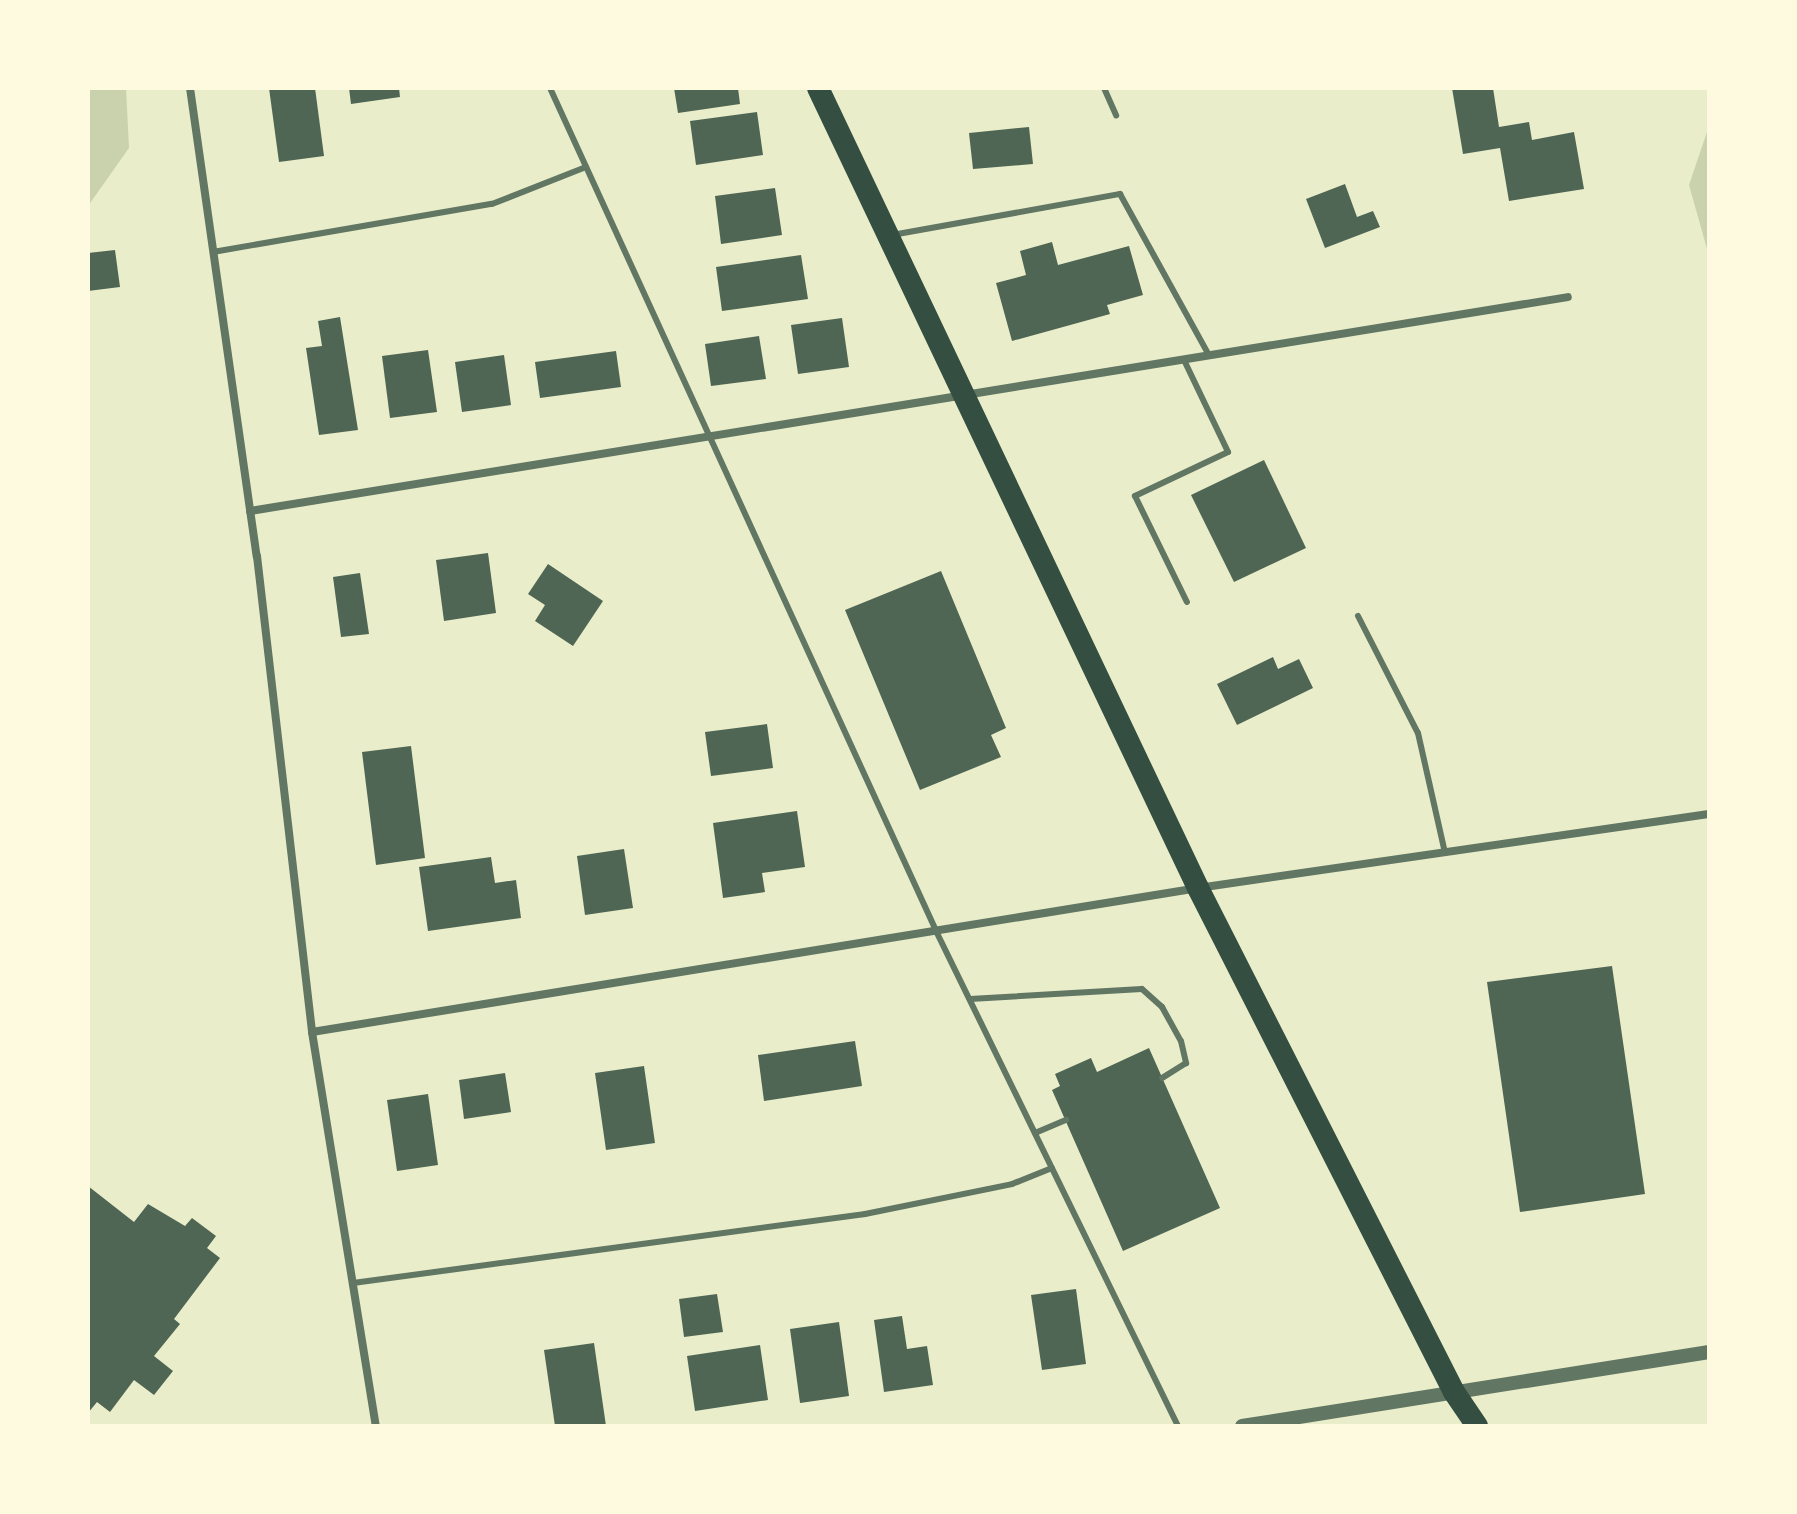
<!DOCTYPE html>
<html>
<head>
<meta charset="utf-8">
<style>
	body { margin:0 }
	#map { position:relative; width:1797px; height:1514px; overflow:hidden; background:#e9edc9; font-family:"IBM Plex Sans",sans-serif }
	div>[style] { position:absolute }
	.green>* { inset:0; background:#cad2ad }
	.building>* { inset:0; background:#4f6655 }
	.service>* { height:6px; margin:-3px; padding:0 3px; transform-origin:3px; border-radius:3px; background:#617663 }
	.minor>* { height:8px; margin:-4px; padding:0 4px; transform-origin:4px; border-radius:4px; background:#617663 }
	.tertiary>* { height:14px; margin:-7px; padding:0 7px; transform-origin:7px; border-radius:7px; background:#617663 }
	.trunk>* { height:22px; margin:-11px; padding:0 11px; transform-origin:11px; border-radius:11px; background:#344e41 }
	span { translate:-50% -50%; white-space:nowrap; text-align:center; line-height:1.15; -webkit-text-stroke:8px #fefae0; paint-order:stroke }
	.frame { position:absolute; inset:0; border:90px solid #fefae0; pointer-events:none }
</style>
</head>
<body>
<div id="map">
	<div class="green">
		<div style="clip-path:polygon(88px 88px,126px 88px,129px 148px,88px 206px)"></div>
		<div style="clip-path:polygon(1709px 126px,1709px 256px,1689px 185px)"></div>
	</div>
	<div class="building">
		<div style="clip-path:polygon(269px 88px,315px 88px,324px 156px,279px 162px)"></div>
		<div style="clip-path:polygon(349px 88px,399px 88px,400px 97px,351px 104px)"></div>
		<div style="clip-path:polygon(674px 88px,738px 88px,740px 104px,678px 113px)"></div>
		<div style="clip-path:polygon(1452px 88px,1493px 88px,1499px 127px,1529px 122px,1532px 140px,1574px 132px,1584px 189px,1509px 201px,1500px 148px,1463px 154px)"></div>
		<div style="clip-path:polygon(757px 112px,763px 155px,696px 165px,690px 121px)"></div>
		<div style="clip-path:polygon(1029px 127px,1033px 164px,973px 169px,969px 133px)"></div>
		<div style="clip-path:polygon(1345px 184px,1357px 217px,1373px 211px,1380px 227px,1325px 248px,1306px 199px)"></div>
		<div style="clip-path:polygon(775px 188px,782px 235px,721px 244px,715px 196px)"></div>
		<div style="clip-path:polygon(1052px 242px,1058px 265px,1129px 246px,1143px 295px,1107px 305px,1110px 314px,1012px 341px,996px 283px,1026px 275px,1020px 251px)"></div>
		<div style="clip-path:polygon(115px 250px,120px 287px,88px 291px,88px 253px)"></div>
		<div style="clip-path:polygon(801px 255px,808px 299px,722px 311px,716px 267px)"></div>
		<div style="clip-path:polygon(340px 317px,358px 430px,319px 435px,306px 348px,322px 346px,318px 321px)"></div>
		<div style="clip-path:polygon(842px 318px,849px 367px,798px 374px,791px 325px)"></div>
		<div style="clip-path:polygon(759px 336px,766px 379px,711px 386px,705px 344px)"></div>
		<div style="clip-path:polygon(428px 350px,437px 412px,390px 418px,382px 356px)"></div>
		<div style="clip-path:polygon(616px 351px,621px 387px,540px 398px,535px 362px)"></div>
		<div style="clip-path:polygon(504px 355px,511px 405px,462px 412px,455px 362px)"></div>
		<div style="clip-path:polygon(1264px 460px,1306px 548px,1234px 582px,1191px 495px)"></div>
		<div style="clip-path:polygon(488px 553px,496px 613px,444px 621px,436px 560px)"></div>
		<div style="clip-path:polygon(548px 564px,603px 601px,573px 646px,535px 621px,545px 605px,528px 594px)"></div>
		<div style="clip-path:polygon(941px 571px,1006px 728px,991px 735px,1001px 757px,920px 790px,845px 610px)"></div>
		<div style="clip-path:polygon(360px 573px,369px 634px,341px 637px,333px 577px)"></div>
		<div style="clip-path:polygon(1273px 657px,1278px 669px,1299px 659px,1313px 688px,1237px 725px,1217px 684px)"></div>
		<div style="clip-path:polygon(767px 724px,773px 768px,711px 776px,705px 732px)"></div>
		<div style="clip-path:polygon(411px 746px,425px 858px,376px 865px,362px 752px)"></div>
		<div style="clip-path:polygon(797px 811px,805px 867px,762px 873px,765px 892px,723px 898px,713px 823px)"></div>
		<div style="clip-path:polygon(624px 849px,633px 908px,585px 915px,577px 856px)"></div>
		<div style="clip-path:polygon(491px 857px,495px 883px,516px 880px,521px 918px,428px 931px,419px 867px)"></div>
		<div style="clip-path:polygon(1612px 966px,1645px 1194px,1520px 1212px,1487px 982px)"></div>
		<div style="clip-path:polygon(855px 1041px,862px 1086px,764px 1101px,758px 1055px)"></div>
		<div style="clip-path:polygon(1149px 1048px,1220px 1208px,1123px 1251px,1052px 1090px,1060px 1086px,1055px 1074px,1091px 1058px,1097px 1072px)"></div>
		<div style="clip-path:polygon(644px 1066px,655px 1143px,606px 1150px,595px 1073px)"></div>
		<div style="clip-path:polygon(505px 1073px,511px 1112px,464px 1119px,459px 1080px)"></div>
		<div style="clip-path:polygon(428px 1094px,438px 1165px,397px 1171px,387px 1100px)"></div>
		<div style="clip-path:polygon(88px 1186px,134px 1222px,148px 1204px,185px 1226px,192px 1218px,216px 1236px,207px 1248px,220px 1258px,174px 1319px,180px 1324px,154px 1356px,173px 1371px,154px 1395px,134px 1380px,110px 1412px,97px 1402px,88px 1413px)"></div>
		<div style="clip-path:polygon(1076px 1289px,1086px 1364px,1042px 1370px,1031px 1295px)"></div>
		<div style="clip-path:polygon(717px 1294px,723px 1332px,684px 1337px,679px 1299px)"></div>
		<div style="clip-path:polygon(902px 1316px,907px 1349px,927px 1346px,933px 1385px,884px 1392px,874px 1320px)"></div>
		<div style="clip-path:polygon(839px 1322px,849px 1396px,800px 1403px,790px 1329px)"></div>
		<div style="clip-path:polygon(594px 1343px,606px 1426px,555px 1426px,544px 1350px)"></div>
		<div style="clip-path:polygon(760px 1345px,768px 1400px,695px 1411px,687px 1356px)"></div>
	</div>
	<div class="service">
		<div style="left:550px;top:88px;width:929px;rotate:65.39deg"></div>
		<div style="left:937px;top:933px;width:549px;rotate:63.95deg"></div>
		<div style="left:1104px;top:88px;width:30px;rotate:66deg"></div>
		<div style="left:892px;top:235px;width:232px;rotate:-10.2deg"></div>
		<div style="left:1120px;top:194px;width:184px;rotate:61.1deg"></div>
		<div style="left:213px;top:252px;width:283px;rotate:-9.8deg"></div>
		<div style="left:492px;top:204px;width:101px;rotate:-21.5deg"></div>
		<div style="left:1184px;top:360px;width:102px;rotate:64.4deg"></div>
		<div style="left:1228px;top:452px;width:103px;rotate:154.7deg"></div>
		<div style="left:1135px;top:496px;width:118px;rotate:63.9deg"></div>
		<div style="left:1358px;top:616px;width:131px;rotate:62.9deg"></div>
		<div style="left:1418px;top:733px;width:123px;rotate:77.3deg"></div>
		<div style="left:970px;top:999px;width:172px;rotate:-3.3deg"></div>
		<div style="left:1142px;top:989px;width:27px;rotate:42deg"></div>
		<div style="left:1162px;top:1007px;width:39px;rotate:61deg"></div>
		<div style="left:1181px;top:1041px;width:23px;rotate:77deg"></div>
		<div style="left:1186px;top:1063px;width:28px;rotate:148deg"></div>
		<div style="left:1035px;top:1133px;width:34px;rotate:-23deg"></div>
		<div style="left:353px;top:1283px;width:517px;rotate:-7.68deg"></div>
		<div style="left:865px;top:1214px;width:150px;rotate:-11.5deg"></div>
		<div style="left:1012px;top:1184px;width:43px;rotate:-21.8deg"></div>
	</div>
	<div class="minor">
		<div style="left:190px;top:88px;width:473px;rotate:81.9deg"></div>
		<div style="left:257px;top:556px;width:479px;rotate:83.4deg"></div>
		<div style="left:312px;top:1032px;width:399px;rotate:80.8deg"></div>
		<div style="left:250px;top:511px;width:1335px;rotate:-9.22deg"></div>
		<div style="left:312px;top:1032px;width:898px;rotate:-9.23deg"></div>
		<div style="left:1198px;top:888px;width:516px;rotate:-8.24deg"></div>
	</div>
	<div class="tertiary">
		<div style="left:1242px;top:1426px;width:473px;rotate:-9deg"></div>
	</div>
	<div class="trunk">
		<div style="left:818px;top:88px;width:886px;rotate:64.59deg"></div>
		<div style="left:1198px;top:888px;width:565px;rotate:63.07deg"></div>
		<div style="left:1454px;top:1392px;width:41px;rotate:55.9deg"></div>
	</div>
	<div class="frame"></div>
</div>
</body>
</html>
